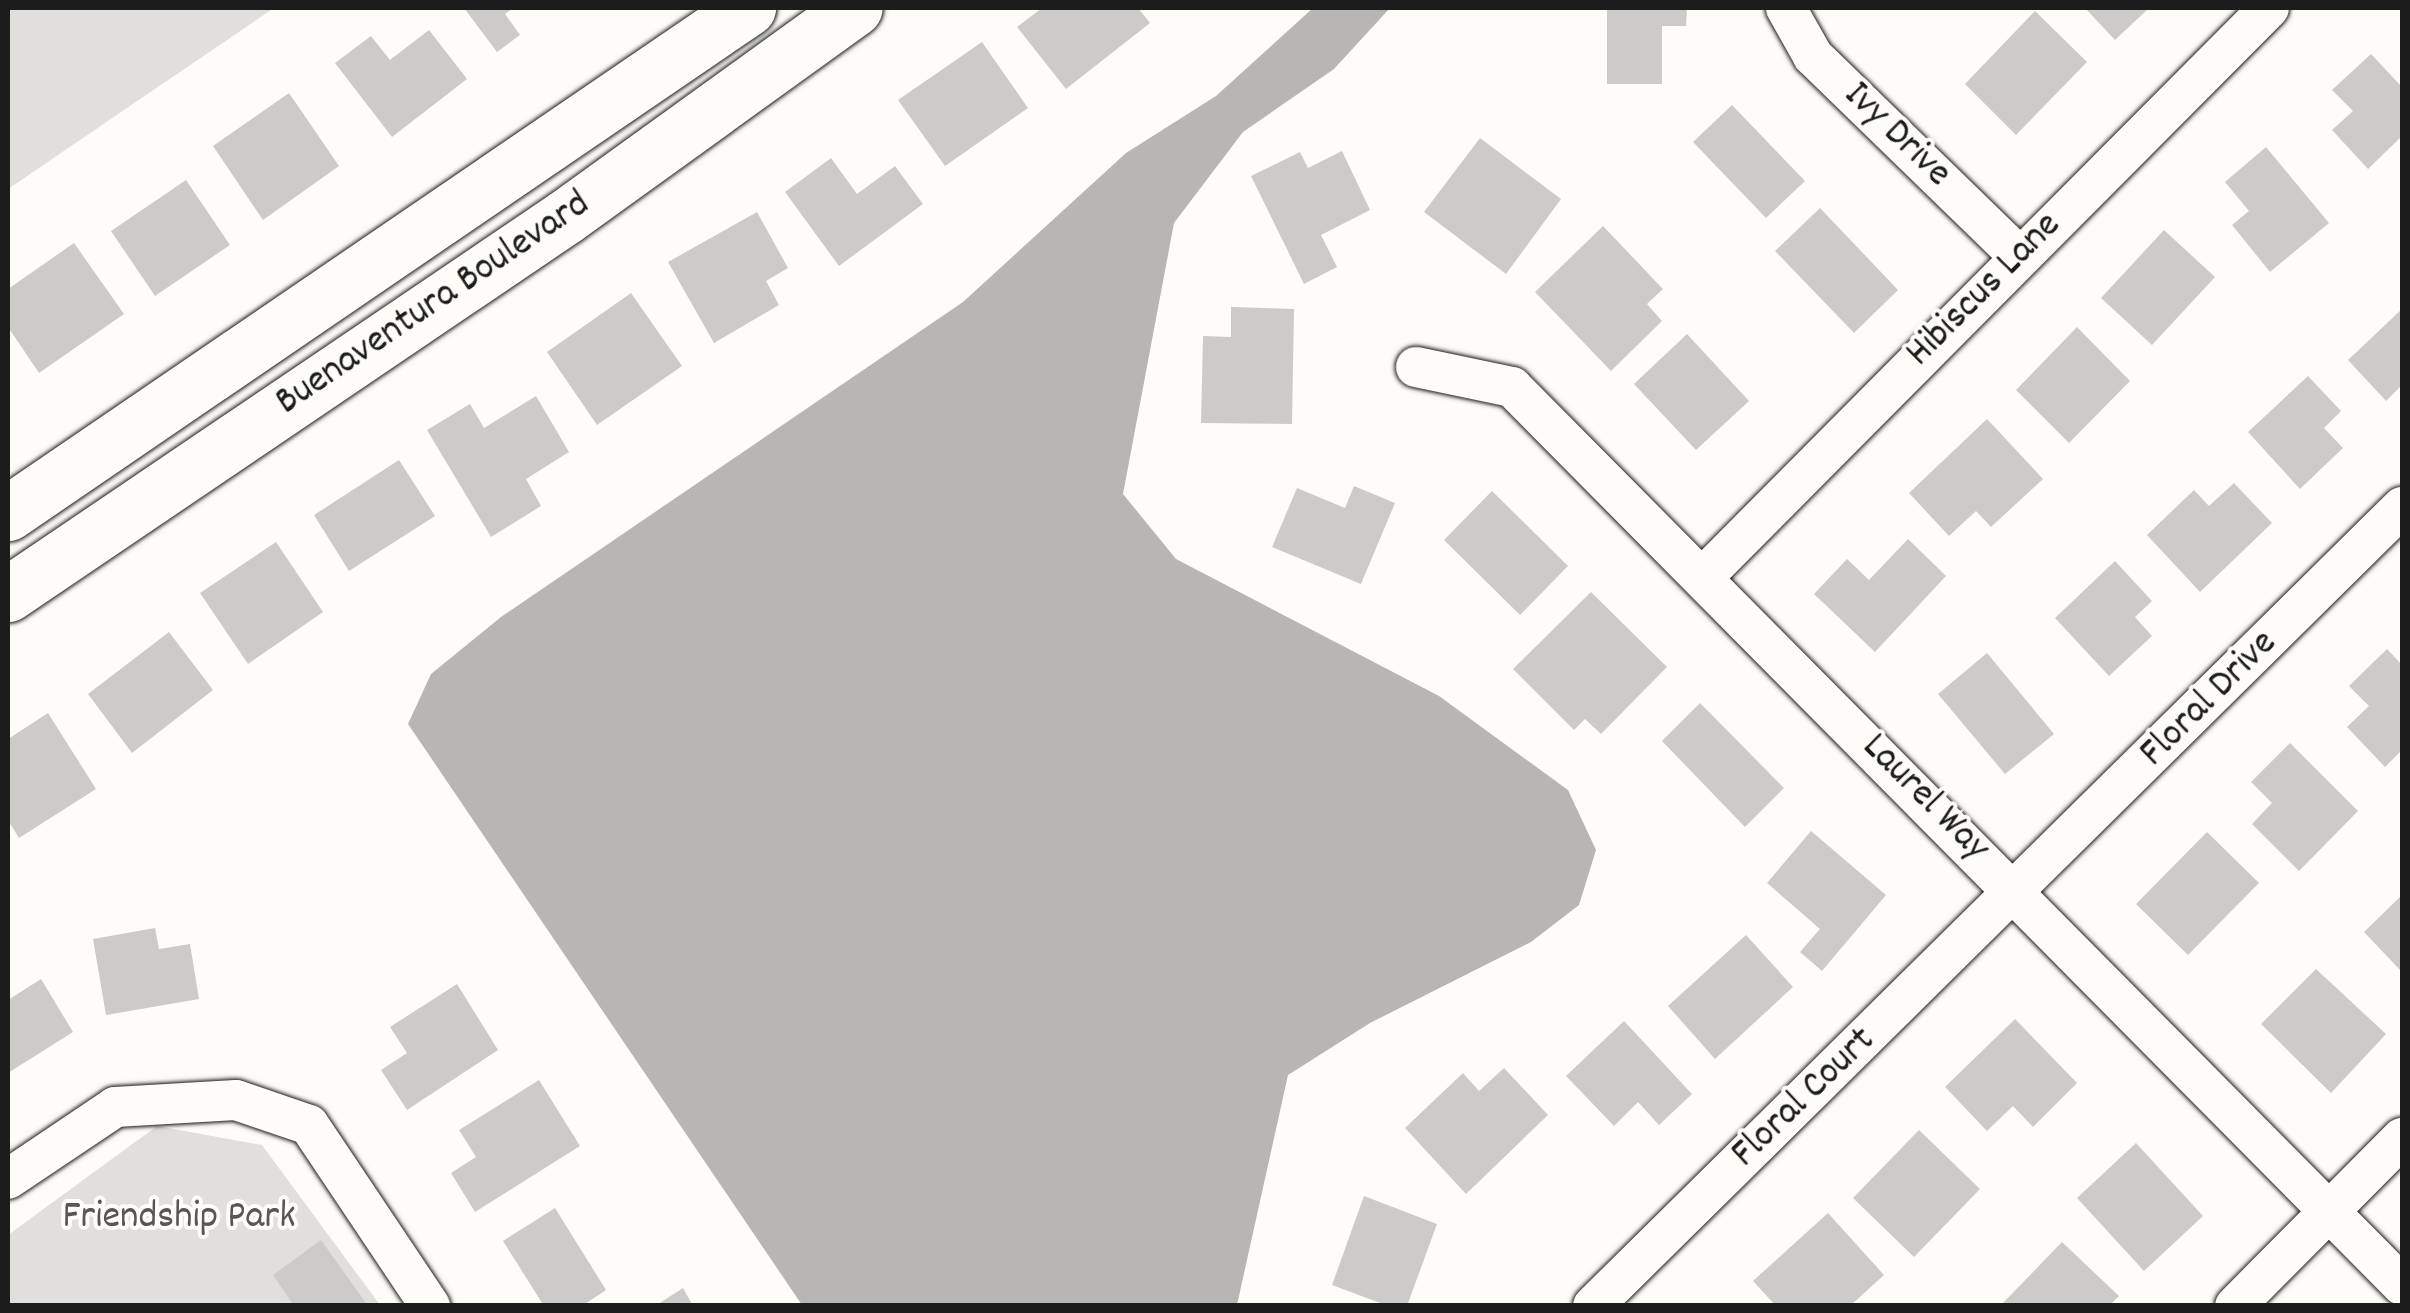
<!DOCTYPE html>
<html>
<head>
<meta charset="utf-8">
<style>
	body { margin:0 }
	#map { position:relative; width:2410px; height:1313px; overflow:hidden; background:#fdfcf7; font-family:Dekko,sans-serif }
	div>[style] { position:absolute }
	.green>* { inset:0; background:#e0dfdb }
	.water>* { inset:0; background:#b7b6b2 }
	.building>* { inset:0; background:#cccbc8 }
	.roads { filter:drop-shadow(0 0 2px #1c1c1c) drop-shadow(0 0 2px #1c1c1c) }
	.minor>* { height:40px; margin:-20px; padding:0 20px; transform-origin:20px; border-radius:20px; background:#fdfcf7 }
	.secondary>* { height:55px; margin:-27.5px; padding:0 27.5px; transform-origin:27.5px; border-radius:27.5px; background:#fdfcf7 }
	span { translate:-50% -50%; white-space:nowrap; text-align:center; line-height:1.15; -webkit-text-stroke:8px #fdfcf7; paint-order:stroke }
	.street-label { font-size:40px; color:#1c1c1c }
	.park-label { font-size:40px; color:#575655 }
	.frame { position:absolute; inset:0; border:10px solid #1c1c1c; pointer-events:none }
</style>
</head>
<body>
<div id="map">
	<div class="green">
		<div style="clip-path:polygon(8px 8px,274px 8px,8px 189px)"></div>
		<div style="clip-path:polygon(157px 1126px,262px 1145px,380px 1305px,8px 1305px,8px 1235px)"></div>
	</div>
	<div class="water">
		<div style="clip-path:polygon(1313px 8px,1390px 8px,1334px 69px,1243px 132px,1174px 223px,1123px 494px,1176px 559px,1439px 696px,1568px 790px,1596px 850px,1579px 905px,1531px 942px,1370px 1023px,1288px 1075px,1237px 1305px,802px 1305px,408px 724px,431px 674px,501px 617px,963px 302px,1126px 153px,1216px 96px)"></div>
	</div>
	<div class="building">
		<div style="clip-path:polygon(464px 8px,513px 8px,505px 14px,520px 35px,497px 52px)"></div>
		<div style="clip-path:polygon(1042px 8px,1138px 8px,1150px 23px,1066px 89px,1017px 27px)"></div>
		<div style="clip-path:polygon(1607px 8px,1687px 8px,1686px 26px,1662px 26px,1662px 84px,1607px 84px)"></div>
		<div style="clip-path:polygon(2085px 8px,2149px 8px,2115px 40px)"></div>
		<div style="clip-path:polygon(2035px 11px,2087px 62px,2016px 135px,1965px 84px)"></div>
		<div style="clip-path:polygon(429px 30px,467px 79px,392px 137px,335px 63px,371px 36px,390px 60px)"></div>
		<div style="clip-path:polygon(982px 42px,1028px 108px,945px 166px,898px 100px)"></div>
		<div style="clip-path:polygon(2371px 54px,2402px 87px,2402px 136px,2368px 169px,2332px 130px,2353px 111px,2332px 90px)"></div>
		<div style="clip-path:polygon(289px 93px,339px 166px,263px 220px,213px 146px)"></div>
		<div style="clip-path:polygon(1732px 105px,1805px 181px,1766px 218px,1693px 142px)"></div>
		<div style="clip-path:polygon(1480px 138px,1561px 199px,1506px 274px,1424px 212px)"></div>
		<div style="clip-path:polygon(2266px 147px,2329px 223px,2270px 272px,2232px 225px,2249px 211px,2225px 182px)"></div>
		<div style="clip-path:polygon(1342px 151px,1370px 210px,1321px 235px,1337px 267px,1304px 284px,1251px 176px,1300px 152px,1308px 168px)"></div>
		<div style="clip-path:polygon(831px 158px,857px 194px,895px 166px,923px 204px,839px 266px,785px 192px)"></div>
		<div style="clip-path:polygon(186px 180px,230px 245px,155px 296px,111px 231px)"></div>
		<div style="clip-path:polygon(1820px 208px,1898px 290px,1854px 333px,1775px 251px)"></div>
		<div style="clip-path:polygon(757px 212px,788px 268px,766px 281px,779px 305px,714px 343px,668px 262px)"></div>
		<div style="clip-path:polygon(1603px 226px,1663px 289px,1647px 304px,1662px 321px,1611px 371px,1535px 292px)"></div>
		<div style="clip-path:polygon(2164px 230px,2215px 277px,2152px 345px,2101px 298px)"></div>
		<div style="clip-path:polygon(74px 243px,124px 314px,39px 373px,8px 327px,8px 289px)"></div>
		<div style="clip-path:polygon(631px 293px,682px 366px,597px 425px,547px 352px)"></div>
		<div style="clip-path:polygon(1231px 307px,1294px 309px,1292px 424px,1201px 423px,1203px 336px,1231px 337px)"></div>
		<div style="clip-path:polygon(2402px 309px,2402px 385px,2386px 401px,2348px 360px)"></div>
		<div style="clip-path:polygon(2077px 327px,2130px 381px,2069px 443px,2016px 390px)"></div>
		<div style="clip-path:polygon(1687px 334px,1749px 401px,1696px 450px,1634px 384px)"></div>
		<div style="clip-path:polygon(2308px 376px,2341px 411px,2324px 428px,2343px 448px,2300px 489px,2248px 432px)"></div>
		<div style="clip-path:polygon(536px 396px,569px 452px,526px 479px,541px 506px,491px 537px,427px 430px,470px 404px,484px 428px)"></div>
		<div style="clip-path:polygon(1987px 419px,2043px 479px,1991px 527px,1976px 511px,1949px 536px,1909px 493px)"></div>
		<div style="clip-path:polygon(399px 460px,435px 516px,349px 571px,314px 515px)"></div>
		<div style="clip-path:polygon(2234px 483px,2272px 523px,2200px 592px,2147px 535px,2194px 490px,2209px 506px)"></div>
		<div style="clip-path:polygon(1354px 486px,1395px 503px,1361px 584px,1272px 547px,1297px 488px,1345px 508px)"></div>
		<div style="clip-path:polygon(1492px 491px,1568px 566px,1520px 615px,1444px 540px)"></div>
		<div style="clip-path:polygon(1908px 539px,1946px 576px,1875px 652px,1814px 594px,1847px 559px,1869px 580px)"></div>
		<div style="clip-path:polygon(276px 542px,323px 612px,248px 664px,200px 593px)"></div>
		<div style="clip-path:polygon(2115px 561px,2152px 601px,2135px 617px,2152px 636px,2109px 676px,2055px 618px)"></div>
		<div style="clip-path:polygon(1591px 592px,1667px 667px,1601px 734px,1585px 719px,1574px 730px,1513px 669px)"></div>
		<div style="clip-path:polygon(169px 632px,213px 690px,132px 753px,88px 694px)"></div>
		<div style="clip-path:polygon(2387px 649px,2402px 665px,2402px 750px,2385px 767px,2347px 727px,2369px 706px,2349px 686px)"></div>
		<div style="clip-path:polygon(1987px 653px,2054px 734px,2005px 774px,1938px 694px)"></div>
		<div style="clip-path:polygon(1700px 703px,1784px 788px,1745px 827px,1662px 741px)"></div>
		<div style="clip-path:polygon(48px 713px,96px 789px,19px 838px,8px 820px,8px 739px)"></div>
		<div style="clip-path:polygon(2290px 743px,2358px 811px,2299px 871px,2252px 824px,2272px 803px,2251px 782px)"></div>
		<div style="clip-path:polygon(1811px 831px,1886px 895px,1822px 971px,1800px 952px,1820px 929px,1767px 883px)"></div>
		<div style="clip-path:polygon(2207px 832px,2259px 883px,2188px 955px,2136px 904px)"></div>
		<div style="clip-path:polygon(2402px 895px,2402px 972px,2364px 932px)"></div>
		<div style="clip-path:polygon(155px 928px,159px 949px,190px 944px,199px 999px,106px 1015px,93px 939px)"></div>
		<div style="clip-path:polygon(1746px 935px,1793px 987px,1715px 1059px,1668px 1006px)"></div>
		<div style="clip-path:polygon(2316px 969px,2386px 1034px,2331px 1093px,2261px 1024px)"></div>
		<div style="clip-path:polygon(41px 979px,73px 1032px,8px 1073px,8px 1000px)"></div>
		<div style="clip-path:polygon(457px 984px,498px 1050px,407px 1110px,381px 1070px,407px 1053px,390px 1027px)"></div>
		<div style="clip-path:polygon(2015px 1019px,2077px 1083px,2033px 1127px,2013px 1106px,1987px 1131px,1945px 1087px)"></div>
		<div style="clip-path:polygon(1624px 1021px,1692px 1094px,1659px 1125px,1638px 1102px,1614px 1126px,1566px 1076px)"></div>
		<div style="clip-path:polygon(1504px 1068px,1548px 1115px,1466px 1194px,1405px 1128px,1463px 1073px,1479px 1091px)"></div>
		<div style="clip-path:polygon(539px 1080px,580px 1146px,475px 1212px,451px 1173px,476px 1157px,459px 1130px)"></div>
		<div style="clip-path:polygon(1919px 1130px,1980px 1189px,1914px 1257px,1853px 1198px)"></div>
		<div style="clip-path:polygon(2136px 1143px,2203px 1216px,2144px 1271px,2077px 1198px)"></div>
		<div style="clip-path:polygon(1364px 1196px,1437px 1224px,1407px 1306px,1388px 1306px,1332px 1285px)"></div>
		<div style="clip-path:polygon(555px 1208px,606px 1290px,582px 1306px,544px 1306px,503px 1241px)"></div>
		<div style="clip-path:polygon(1828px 1213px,1884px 1275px,1850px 1306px,1776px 1306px,1753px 1281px)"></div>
		<div style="clip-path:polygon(321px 1240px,368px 1306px,294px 1306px,273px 1275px)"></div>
		<div style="clip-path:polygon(2062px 1242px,2119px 1296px,2109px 1306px,2000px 1306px)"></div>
		<div style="clip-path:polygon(683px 1288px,693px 1306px,655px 1306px)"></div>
	</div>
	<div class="roads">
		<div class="minor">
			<div style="left:1786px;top:8px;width:55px;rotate:60.6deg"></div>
			<div style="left:1813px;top:56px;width:287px;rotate:44.2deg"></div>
			<div style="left:1416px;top:367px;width:98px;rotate:11.8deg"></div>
			<div style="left:1512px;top:387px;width:1264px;rotate:45.26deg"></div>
			<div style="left:1704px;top:576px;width:801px;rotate:-45.15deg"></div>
			<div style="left:8px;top:1179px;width:129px;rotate:-33.9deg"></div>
			<div style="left:115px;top:1107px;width:121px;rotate:-3.3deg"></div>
			<div style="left:236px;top:1100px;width:77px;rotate:18.9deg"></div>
			<div style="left:309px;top:1125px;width:218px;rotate:56.2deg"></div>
			<div style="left:1593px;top:1306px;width:1137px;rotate:-44.64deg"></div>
			<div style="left:2235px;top:1306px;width:237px;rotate:-45.2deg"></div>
		</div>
		<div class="secondary">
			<div style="left:8px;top:513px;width:896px;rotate:-34.31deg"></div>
			<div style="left:8px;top:594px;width:673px;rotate:-34.09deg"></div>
			<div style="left:565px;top:217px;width:357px;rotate:-35.8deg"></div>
		</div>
	</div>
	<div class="street-label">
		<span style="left:1896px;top:136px;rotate:44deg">Ivy Drive</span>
		<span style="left:1985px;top:291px;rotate:-45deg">Hibiscus Lane</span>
		<span style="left:434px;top:305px;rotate:-34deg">Buenaventura Boulevard</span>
		<span style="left:2210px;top:700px;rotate:-45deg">Floral Drive</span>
		<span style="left:1924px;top:799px;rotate:45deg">Laurel Way</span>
		<span style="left:1805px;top:1099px;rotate:-44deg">Floral Court</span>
	</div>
	<div class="park-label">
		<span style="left:179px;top:1219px">Friendship Park</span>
	</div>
	<div class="frame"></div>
</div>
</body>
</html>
